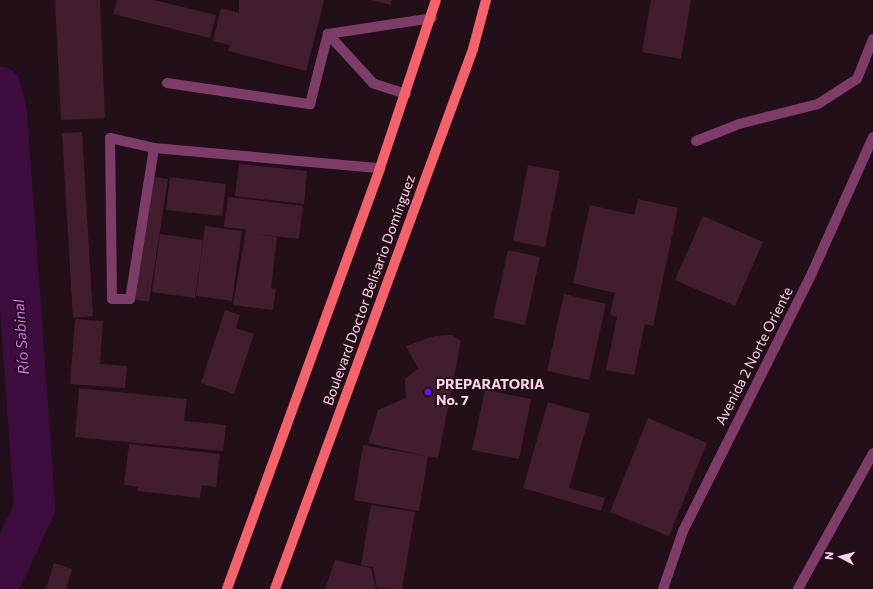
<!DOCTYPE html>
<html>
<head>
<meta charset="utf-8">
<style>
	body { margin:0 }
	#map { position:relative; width:873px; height:589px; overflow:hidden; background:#230f19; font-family:Commissioner,sans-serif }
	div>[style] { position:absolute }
	.stream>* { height:7px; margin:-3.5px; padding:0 3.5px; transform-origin:3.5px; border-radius:3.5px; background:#3c0d3e }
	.river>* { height:41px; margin:-20.5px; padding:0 20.5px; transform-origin:20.5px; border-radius:20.5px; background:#3c0d3e }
	.building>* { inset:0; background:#421d2f }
	.minor>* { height:10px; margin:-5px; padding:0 5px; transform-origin:5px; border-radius:5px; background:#7e3d68 }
	.major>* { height:10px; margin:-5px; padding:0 5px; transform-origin:5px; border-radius:5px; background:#f5626b }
	.dots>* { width:11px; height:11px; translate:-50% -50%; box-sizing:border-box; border:2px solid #230f19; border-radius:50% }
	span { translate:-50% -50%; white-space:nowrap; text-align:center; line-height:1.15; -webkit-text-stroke:3px #230f19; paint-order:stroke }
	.street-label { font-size:14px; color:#fcd4eb }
	.poi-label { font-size:14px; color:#fcd4eb; font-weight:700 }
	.left { translate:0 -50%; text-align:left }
	.water-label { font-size:15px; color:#d669f5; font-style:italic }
	.north { position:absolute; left:821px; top:537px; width:40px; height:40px; -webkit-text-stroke:3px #230f19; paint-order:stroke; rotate:276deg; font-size:11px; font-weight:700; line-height:16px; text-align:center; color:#fcd4eb }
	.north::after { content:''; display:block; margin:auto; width:14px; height:18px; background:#fcd4eb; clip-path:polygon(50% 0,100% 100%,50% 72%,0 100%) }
</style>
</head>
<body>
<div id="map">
	<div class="stream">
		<div style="left:0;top:580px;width:4px;rotate:-63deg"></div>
	</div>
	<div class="river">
		<div style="left:0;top:87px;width:27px;rotate:77deg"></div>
		<div style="left:6px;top:113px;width:396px;rotate:85.9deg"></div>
		<div style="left:34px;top:508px;width:75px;rotate:115.2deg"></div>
	</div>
	<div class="building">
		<div style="clip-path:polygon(55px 0,100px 0,105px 118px,61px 120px)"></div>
		<div style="clip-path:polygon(117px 0,154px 0,216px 15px,210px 38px,113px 14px)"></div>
		<div style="clip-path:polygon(324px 0,319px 21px,292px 14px,319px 21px,306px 71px,228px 51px,230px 45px,213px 41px,221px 8px,239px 13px,239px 0)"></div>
		<div style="clip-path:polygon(371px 0,392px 0,391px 5px)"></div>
		<div style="clip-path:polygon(651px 0,691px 0,681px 59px,642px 52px)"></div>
		<div style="clip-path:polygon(82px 132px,93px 316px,73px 318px,62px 133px)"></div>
		<div style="clip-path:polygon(239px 164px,307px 171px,304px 204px,235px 196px)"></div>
		<div style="clip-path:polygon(528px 165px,560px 171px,545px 247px,513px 241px)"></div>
		<div style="clip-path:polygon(151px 176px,168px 179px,149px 302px,132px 299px)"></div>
		<div style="clip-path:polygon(170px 177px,226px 184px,222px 216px,166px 210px)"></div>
		<div style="clip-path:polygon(228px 197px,303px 206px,299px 239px,256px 234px,277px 237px,271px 288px,276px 289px,273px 310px,233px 305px,246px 229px,224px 227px)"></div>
		<div style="clip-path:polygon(638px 199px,678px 208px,653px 326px,645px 324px,634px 375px,606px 370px,617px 317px,610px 315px,615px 293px,573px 283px,590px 205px,634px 215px)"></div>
		<div style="clip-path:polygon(703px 216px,763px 242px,735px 306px,675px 280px)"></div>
		<div style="clip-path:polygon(205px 226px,242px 231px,232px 301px,196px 296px)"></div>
		<div style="clip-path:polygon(160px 234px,203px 240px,195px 298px,152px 292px)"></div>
		<div style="clip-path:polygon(508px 250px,540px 257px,525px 325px,493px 318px)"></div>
		<div style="clip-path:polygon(564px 294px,606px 304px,589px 380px,547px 371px)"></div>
		<div style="clip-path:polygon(225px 310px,240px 315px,236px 328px,254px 334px,234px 394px,201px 383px)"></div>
		<div style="clip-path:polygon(75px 319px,103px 321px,100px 364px,127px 366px,125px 388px,70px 384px)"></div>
		<div style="clip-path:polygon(452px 335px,461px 341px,438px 458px,428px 456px,419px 511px,354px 500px,363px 445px,426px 456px,368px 443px,378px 410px,406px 398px,405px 379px,418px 368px,406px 346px,435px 336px)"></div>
		<div style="clip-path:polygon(79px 388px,187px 399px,184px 421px,226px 425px,223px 451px,75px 437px)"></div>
		<div style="clip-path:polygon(485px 390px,531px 399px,519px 459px,472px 450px)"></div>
		<div style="clip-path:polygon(548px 402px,590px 414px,569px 488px,605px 498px,601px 511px,523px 488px)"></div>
		<div style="clip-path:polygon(648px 418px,707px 443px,669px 536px,610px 512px)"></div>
		<div style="clip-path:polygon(129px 444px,220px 454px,216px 487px,202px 485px,200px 498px,137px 491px,138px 487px,124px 485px)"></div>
		<div style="clip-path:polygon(371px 505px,415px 512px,402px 589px,377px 588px,373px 567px,361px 565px)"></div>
		<div style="clip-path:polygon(335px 560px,371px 568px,376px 589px,325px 589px)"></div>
		<div style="clip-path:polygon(54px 563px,72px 569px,66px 589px,46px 589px)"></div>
	</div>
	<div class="minor">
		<div style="left:167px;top:83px;width:145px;rotate:8.4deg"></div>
		<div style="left:310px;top:104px;width:72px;rotate:-75.6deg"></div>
		<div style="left:406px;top:94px;width:35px;rotate:-162deg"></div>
		<div style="left:373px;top:83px;width:67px;rotate:-132.6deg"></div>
		<div style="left:328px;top:34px;width:105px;rotate:-8.7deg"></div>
		<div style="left:696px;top:141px;width:46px;rotate:-21.6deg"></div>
		<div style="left:739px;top:124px;width:81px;rotate:-14.2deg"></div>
		<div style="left:818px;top:104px;width:46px;rotate:-32.7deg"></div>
		<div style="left:857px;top:79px;width:43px;rotate:-68.2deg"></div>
		<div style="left:154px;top:148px;width:153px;rotate:99deg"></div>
		<div style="left:130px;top:299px;width:18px;rotate:180deg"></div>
		<div style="left:112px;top:299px;width:161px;rotate:-90.7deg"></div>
		<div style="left:110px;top:138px;width:45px;rotate:12.8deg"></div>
		<div style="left:154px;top:148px;width:227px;rotate:5.1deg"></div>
		<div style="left:663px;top:589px;width:61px;rotate:-71deg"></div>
		<div style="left:683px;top:531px;width:288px;rotate:-63.4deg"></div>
		<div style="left:812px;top:273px;width:149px;rotate:-65.8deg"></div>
		<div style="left:798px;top:589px;width:155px;rotate:-61.1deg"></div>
	</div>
	<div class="major">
		<div style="left:227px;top:589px;width:448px;rotate:-70deg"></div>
		<div style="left:380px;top:168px;width:177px;rotate:-71.6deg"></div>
		<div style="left:275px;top:589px;width:575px;rotate:-69.86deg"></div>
		<div style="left:473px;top:49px;width:51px;rotate:-75.1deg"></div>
	</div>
	<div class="dots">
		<div style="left:428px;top:392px;background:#6b0fed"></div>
	</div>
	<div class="street-label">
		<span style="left:369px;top:290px;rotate:-70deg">Boulevard Doctor Belisario Domínguez</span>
		<span style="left:754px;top:356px;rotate:-63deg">Avenida 2 Norte Oriente</span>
	</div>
	<div class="poi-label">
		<span class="left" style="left:436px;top:392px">PREPARATORIA<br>No. 7</span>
	</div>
	<div class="water-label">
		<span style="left:21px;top:337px;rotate:-94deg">Río Sabinal</span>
	</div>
	<div class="north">N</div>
</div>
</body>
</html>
